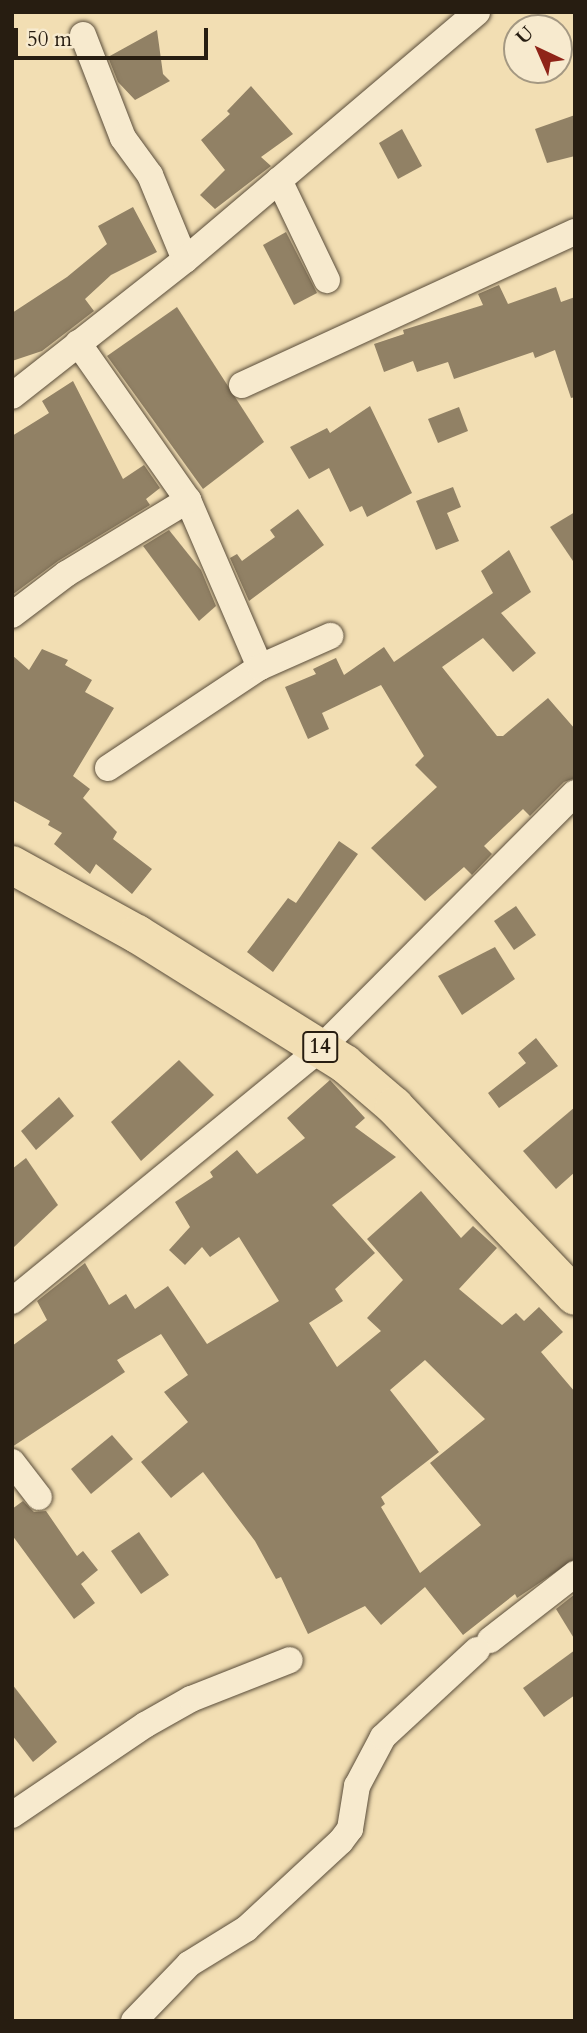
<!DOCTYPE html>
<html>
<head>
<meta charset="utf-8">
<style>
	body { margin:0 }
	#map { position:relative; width:587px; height:2033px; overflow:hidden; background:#f2deb3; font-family:Cardo,serif }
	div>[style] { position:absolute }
	.building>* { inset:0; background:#918165 }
	.roads { filter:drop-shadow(0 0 2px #5a4d3a) drop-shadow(0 0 2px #5a4d3a) }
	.minor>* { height:26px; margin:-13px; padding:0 13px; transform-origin:13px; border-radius:13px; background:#f7eace }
	.highway>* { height:38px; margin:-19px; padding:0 19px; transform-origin:19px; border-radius:19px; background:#f2deb3 }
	span { translate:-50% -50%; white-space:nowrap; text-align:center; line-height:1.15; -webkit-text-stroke:5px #f7eace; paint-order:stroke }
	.shield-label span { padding:2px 5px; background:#f7eace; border:2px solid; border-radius:5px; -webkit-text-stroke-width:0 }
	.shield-label { font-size:21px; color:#271d11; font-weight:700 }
	.frame { position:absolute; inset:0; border:14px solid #271d11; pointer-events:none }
	.north { position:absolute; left:503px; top:14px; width:70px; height:70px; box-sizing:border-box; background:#f7eace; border:2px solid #a49882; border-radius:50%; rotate:316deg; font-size:19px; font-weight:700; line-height:28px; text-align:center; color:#271d11 }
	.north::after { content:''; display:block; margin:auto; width:24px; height:32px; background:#8f2418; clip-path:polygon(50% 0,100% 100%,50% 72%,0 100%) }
	.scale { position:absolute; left:14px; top:28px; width:194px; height:32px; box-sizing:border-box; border:4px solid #271d11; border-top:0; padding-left:9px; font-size:21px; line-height:24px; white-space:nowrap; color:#271d11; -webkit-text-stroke:5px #f7eace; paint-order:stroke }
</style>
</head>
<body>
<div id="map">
	<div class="building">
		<div style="clip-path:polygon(157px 30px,163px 74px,170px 81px,135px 100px,118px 82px,108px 57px)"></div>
		<div style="clip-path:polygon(251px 86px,293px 134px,261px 157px,271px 166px,215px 209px,200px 195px,225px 170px,201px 140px,230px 114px,227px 111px)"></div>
		<div style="clip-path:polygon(575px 115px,575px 156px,547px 163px,535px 129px)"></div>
		<div style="clip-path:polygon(402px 129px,422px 166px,398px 179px,379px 143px)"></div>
		<div style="clip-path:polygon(133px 207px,157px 252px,111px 275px,85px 299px,94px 311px,42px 351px,12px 361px,12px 313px,67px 277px,107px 244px,98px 226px)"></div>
		<div style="clip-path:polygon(286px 232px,317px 293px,294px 305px,263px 245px)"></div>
		<div style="clip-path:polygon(499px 285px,508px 304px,556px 287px,561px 302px,575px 297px,575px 397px,571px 398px,555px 350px,535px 358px,533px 352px,454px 379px,448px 362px,417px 372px,413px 361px,384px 372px,374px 344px,404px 334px,403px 330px,483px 305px,478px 294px)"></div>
		<div style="clip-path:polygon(177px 307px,264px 442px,203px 489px,107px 356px)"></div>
		<div style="clip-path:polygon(73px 381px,123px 479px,144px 465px,160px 488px,146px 499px,150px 505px,58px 561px,12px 595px,12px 436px,49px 413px,42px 401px)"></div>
		<div style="clip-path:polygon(370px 406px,412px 493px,367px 517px,362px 506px,350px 512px,329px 468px,309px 479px,290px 447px,327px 428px,330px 433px)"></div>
		<div style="clip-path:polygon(459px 407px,468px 431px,438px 443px,428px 419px)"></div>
		<div style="clip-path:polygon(453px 487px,461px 507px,447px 513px,459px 541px,436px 550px,416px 501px)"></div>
		<div style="clip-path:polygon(298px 509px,324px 545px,249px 601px,230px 558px,237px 554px,242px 561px,275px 537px,270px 530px)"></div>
		<div style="clip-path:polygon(575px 512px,575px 564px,550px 527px)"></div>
		<div style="clip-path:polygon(169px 530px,201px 570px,216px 606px,199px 621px,143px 546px)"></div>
		<div style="clip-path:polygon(509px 550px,531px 592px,501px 613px,536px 653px,513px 672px,483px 638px,442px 667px,497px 736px,503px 736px,548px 698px,575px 729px,575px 778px,564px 782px,530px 816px,523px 809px,484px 846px,492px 854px,472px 875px,464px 867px,425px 901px,371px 848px,437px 787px,415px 765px,424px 756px,381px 685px,322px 713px,329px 729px,308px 739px,285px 687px,316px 674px,313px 669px,336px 658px,344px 675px,384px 647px,394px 662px,493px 593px,481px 571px)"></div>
		<div style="clip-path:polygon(42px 649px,68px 660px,65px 665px,92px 680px,85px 692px,114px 708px,73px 776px,90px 789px,83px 798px,117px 832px,113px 839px,152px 869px,132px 894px,96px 864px,90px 874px,54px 844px,62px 833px,48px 825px,50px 821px,12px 800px,12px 655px,29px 670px)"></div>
		<div style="clip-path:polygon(339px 841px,358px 854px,273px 972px,247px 952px,288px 898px,296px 903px)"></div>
		<div style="clip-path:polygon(516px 906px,536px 935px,514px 950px,494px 921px)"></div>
		<div style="clip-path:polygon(495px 947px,515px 979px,462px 1015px,438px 976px)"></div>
		<div style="clip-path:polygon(536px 1038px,558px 1066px,499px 1108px,488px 1093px,526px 1063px,518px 1053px)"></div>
		<div style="clip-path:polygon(179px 1060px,214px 1095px,141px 1161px,111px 1122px)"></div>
		<div style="clip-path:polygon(evenodd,330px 1080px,365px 1118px,355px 1127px,396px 1157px,332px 1205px,375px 1253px,335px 1289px,343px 1301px,309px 1323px,337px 1367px,381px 1331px,367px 1318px,403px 1280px,367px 1239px,421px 1191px,461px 1238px,473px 1226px,497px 1248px,459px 1289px,502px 1325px,516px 1313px,524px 1321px,539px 1307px,563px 1332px,541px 1352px,575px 1392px,575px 1559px,517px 1598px,515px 1594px,463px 1635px,425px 1587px,381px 1625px,365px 1606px,308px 1634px,281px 1577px,276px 1579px,255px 1541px,203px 1472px,171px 1498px,141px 1462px,188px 1422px,164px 1392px,188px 1375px,161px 1334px,117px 1360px,125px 1372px,12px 1447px,12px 1346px,47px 1320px,37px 1301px,85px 1263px,109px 1305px,126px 1294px,135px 1309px,168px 1286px,207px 1344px,279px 1301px,239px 1237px,210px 1257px,202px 1247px,185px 1265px,169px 1250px,190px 1227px,175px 1202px,213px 1177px,210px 1172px,237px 1150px,257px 1174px,305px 1138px,287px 1118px,330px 1080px,425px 1360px,485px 1419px,430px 1463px,481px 1525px,420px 1573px,381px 1507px,385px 1504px,381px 1497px,439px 1452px,390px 1390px,425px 1360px)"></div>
		<div style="clip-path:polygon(59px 1097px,74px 1116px,36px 1150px,21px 1131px)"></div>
		<div style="clip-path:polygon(575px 1107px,575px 1172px,556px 1189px,523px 1151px)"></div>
		<div style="clip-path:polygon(26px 1158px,58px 1205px,12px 1249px,12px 1169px)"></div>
		<div style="clip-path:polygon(112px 1435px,133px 1459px,91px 1494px,71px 1469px)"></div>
		<div style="clip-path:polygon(23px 1501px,34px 1512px,46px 1511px,77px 1556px,83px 1551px,98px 1570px,81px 1584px,95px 1603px,74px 1619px,12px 1535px,12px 1509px)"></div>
		<div style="clip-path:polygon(139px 1532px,169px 1575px,141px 1594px,111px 1551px)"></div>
		<div style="clip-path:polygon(575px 1594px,575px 1640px,556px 1609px)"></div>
		<div style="clip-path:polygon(575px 1650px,575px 1695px,544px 1717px,523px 1688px)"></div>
		<div style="clip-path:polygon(12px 1684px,57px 1742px,33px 1762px,12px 1735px)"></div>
	</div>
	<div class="roads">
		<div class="minor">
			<div style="left:83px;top:35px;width:110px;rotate:68.8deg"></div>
			<div style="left:123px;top:138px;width:46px;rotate:53.9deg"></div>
			<div style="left:150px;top:175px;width:92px;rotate:67.6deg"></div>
			<div style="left:279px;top:180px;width:111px;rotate:64.4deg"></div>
			<div style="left:78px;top:343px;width:192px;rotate:55deg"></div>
			<div style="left:188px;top:500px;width:182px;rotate:66.7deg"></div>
			<div style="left:242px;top:385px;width:366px;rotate:-24.7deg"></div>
			<div style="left:12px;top:396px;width:220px;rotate:-38.2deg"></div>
			<div style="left:185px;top:260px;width:383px;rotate:-40.3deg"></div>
			<div style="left:12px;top:615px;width:68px;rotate:-37.2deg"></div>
			<div style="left:66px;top:574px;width:143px;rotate:-31.2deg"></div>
			<div style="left:108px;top:768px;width:182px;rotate:-33.6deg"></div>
			<div style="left:260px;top:667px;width:77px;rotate:-23.9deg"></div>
			<div style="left:12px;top:1301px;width:399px;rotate:-39.3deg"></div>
			<div style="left:321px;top:1048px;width:360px;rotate:-45.1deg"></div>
			<div style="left:12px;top:1462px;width:44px;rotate:52.4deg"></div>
			<div style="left:490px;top:1640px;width:108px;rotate:-37.8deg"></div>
			<div style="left:12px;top:1815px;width:161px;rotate:-34.1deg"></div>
			<div style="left:145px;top:1725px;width:53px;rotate:-29.5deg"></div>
			<div style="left:191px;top:1699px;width:106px;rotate:-21.5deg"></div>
			<div style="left:134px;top:2021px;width:79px;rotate:-46deg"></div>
			<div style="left:189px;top:1964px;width:67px;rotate:-31.6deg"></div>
			<div style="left:246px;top:1929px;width:129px;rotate:-42.8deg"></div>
			<div style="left:341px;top:1841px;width:15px;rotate:-53deg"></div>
			<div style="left:350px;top:1829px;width:44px;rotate:-80.8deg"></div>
			<div style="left:357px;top:1786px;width:55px;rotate:-62deg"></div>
			<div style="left:383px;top:1737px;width:128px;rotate:-42.8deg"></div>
		</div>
		<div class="highway">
			<div style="left:12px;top:865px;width:143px;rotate:28.9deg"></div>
			<div style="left:137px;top:934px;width:245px;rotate:32deg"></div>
			<div style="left:345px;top:1064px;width:65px;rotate:40.6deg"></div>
			<div style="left:394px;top:1106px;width:262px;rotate:46.4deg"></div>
		</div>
	</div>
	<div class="shield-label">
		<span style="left:320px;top:1047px">14</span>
	</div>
	<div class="frame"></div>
	<div class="north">U</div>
	<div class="scale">50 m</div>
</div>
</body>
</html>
